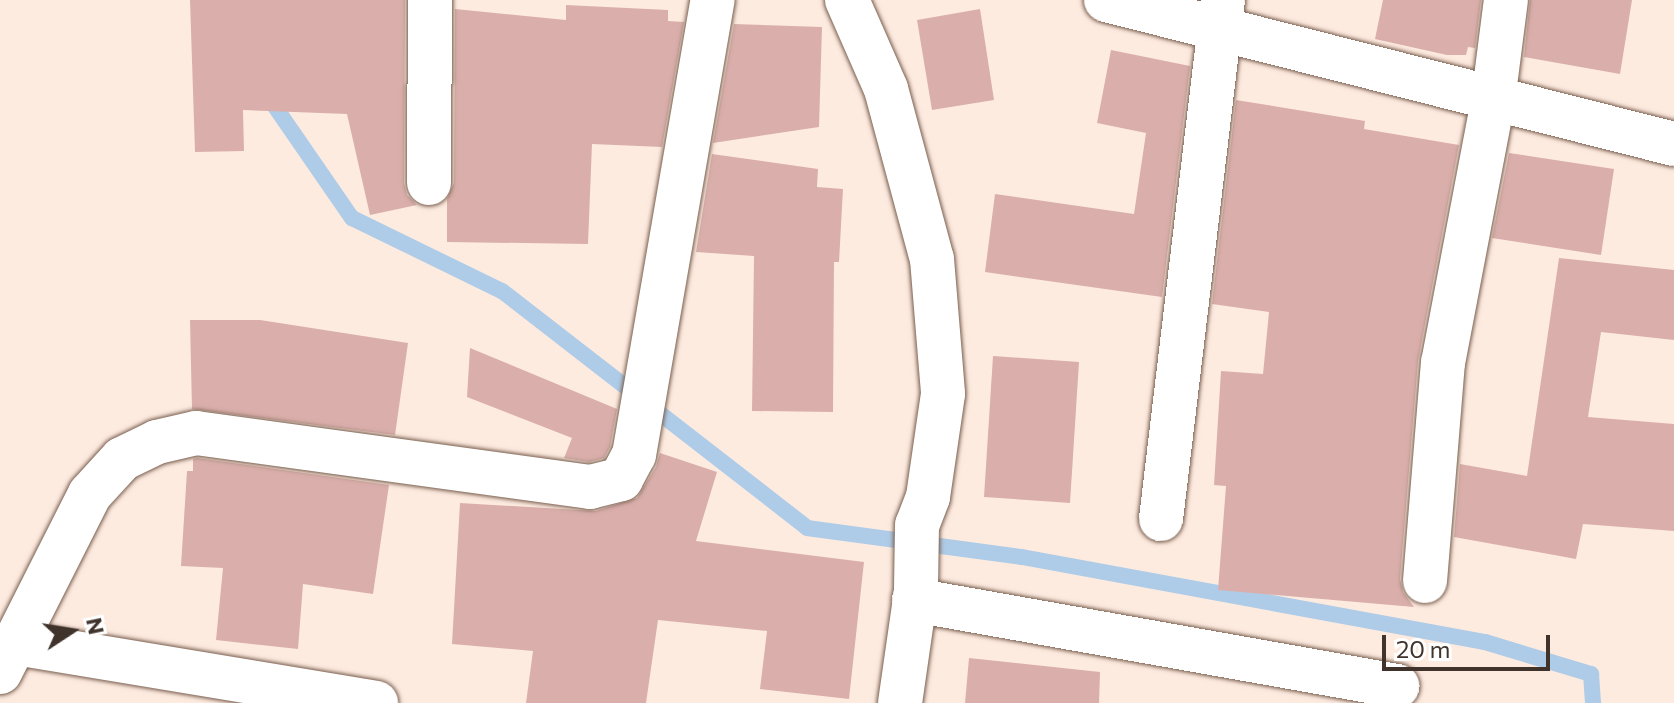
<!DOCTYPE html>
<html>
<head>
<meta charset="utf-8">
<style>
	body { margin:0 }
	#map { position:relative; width:1674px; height:703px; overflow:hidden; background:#feebe0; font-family:Commissioner,sans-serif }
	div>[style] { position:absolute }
	.stream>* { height:16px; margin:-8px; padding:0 8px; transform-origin:8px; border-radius:8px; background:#aecce7 }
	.building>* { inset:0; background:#daafab }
	.roads { filter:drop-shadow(0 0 2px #785e4e) drop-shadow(0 0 2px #785e4e) }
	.minor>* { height:44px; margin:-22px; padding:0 22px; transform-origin:22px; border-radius:22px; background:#fff }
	span { translate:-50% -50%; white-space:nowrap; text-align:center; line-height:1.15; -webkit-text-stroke:7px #fff; paint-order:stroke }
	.north { position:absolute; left:32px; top:591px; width:80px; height:80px; -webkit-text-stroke:6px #fff; paint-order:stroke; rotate:78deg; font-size:22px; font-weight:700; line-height:32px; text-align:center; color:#3f332c }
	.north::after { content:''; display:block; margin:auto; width:28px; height:36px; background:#3f332c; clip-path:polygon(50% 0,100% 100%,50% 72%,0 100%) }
	.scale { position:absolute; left:1382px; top:635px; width:168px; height:36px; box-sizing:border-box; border:4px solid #3f332c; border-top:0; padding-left:10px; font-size:24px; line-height:28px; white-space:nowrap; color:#3f332c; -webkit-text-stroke:6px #fff; paint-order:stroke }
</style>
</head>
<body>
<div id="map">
	<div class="stream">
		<div style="left:267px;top:95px;width:150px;rotate:55.4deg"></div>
		<div style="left:352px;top:218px;width:167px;rotate:26deg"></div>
		<div style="left:502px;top:291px;width:386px;rotate:37.8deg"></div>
		<div style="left:807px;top:528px;width:217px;rotate:7.7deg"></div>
		<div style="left:1022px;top:557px;width:471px;rotate:10.4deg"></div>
		<div style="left:1485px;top:642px;width:111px;rotate:16.8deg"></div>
		<div style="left:1591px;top:674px;width:29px;rotate:86deg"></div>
	</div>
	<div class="building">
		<div style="clip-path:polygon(190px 0,405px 0,404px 183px,407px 195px,417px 205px,370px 215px,347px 114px,243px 110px,244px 151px,195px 152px)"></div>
		<div style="clip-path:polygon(1383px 0,1481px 0,1475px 48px,1468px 47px,1466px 55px,1447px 55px,1375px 39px)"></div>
		<div style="clip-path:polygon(1530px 0,1632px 0,1620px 74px,1524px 57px)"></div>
		<div style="clip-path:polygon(566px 5px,668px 10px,668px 21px,684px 22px,662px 147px,592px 144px,588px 244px,447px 242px,447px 199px,454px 183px,455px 9px,566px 20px)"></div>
		<div style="clip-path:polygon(980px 9px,994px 100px,932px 110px,917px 20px)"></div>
		<div style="clip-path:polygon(734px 24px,822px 27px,819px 127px,713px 143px)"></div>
		<div style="clip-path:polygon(1111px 50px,1190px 66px,1162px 297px,985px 272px,995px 194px,1134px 214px,1146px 133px,1097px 123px)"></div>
		<div style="clip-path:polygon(1236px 100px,1365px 121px,1364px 129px,1459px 145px,1418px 361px,1400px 579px,1403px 592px,1414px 607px,1218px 590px,1226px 486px,1214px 485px,1221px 371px,1263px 374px,1269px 312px,1212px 304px)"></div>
		<div style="clip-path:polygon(1509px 153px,1614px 169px,1601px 255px,1492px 238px)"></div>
		<div style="clip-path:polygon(712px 154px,818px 169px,817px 187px,843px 189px,839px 262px,834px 262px,833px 412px,752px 411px,754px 256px,696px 252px)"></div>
		<div style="clip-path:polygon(1559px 258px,1674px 270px,1674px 340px,1601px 332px,1588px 417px,1674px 424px,1674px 531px,1583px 524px,1576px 559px,1454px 537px,1460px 464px,1527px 476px)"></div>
		<div style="clip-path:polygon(190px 320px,260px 320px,408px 343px,395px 435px,192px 409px)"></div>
		<div style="clip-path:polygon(470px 348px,617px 409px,610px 447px,604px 458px,589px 462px,564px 458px,572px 438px,467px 397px)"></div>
		<div style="clip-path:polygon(993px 356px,1079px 362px,1070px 503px,984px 497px)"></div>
		<div style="clip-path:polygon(660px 453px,717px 472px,696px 541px,864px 562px,849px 699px,760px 689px,767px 631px,658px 620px,646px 703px,526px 703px,533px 651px,452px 644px,460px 503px,596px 511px,637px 498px,656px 467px)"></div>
		<div style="clip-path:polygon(197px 458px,389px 485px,373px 594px,303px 584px,298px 649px,216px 640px,223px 568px,181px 566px,187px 471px,193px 471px,193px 459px)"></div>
		<div style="clip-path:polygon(969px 658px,1100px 672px,1099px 703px,965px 703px)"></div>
	</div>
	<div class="roads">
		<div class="minor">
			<div style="left:847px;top:0;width:97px;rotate:66.3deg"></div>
			<div style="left:886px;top:89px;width:176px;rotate:74.9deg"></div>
			<div style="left:932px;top:259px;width:135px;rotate:85.3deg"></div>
			<div style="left:943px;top:394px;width:104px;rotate:98.3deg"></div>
			<div style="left:928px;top:497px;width:30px;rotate:111deg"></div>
			<div style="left:917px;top:525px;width:67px;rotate:90.9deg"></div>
			<div style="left:916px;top:592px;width:112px;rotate:98.2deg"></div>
			<div style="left:1106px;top:0;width:586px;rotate:14.23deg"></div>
			<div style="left:429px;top:183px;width:183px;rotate:-89.7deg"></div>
			<div style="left:1161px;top:519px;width:523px;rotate:-83.19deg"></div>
			<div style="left:1425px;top:581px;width:219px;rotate:-85.3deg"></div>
			<div style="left:1443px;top:363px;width:267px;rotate:-79.2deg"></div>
			<div style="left:1493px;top:101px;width:102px;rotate:-82.7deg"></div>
			<div style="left:914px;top:600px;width:491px;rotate:10.1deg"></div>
			<div style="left:15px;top:643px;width:366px;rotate:9.4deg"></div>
			<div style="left:0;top:672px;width:199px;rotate:-63.2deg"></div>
			<div style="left:90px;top:494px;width:47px;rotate:-47.6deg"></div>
			<div style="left:122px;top:459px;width:39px;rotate:-26deg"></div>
			<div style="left:157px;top:442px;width:40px;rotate:-13deg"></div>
			<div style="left:196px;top:433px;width:398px;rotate:7.8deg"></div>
			<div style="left:590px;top:487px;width:32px;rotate:-14deg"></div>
			<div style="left:621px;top:479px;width:27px;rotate:-62deg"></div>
			<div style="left:634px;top:455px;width:462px;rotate:-80.2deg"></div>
		</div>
	</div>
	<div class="north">N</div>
	<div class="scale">20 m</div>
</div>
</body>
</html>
